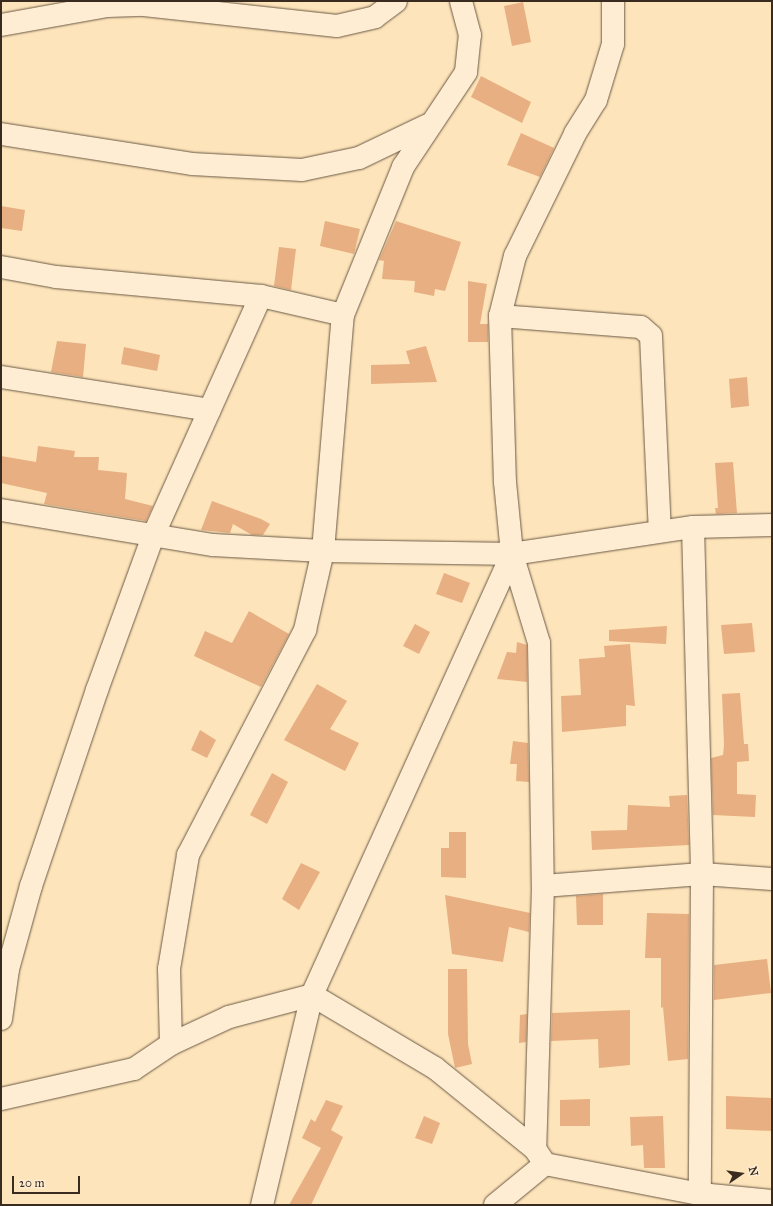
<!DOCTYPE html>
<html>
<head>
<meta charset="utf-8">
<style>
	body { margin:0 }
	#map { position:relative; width:773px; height:1206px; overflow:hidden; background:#fde4ba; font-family:"IM FELL Great Primer",serif }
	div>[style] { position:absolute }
	.building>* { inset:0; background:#e7af82 }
	.roads { filter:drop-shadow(0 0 1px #6b5946) drop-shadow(0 0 1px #6b5946) }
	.street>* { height:22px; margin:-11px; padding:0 11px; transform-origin:11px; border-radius:11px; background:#feedd2 }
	span { translate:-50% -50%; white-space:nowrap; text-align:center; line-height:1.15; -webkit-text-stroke:4px #feedd2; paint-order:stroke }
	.frame { position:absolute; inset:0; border:2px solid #3a2b20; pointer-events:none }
	.north { position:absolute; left:721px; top:1154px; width:40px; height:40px; -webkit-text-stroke:3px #feedd2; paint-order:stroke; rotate:77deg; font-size:11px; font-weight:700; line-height:16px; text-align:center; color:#3a2b20 }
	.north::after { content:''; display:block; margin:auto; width:14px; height:18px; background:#3a2b20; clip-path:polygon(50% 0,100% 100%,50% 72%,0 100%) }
	.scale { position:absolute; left:12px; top:1176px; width:68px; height:18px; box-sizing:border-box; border:2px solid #3a2b20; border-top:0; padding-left:5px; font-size:12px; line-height:14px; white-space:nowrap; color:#3a2b20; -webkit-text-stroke:3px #feedd2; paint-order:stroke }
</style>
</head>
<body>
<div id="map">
	<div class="building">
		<div style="clip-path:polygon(523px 2px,531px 42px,512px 46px,504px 6px)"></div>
		<div style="clip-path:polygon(481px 76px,531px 102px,522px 123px,471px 97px)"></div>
		<div style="clip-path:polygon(521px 133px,554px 148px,540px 177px,507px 165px)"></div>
		<div style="clip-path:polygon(1px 206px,25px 210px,22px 231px,1px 228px)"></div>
		<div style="clip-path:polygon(325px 221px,360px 229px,354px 254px,320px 246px)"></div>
		<div style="clip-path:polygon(396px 221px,461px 242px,445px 291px,435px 289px,434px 296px,414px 292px,415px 281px,382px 279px,384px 261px,379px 260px)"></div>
		<div style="clip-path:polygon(279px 247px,296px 249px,291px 290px,274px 286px)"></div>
		<div style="clip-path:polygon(468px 281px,487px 284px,480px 324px,488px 324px,488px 342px,468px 342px)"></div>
		<div style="clip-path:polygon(57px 341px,86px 344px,83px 377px,51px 372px)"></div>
		<div style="clip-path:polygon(426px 346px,437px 382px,371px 384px,371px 365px,410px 364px,406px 351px)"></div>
		<div style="clip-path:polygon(124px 347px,160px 355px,157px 371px,121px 364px)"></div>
		<div style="clip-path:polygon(747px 377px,749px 406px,731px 408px,729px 379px)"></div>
		<div style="clip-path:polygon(38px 446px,75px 451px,74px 457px,99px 457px,98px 470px,127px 473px,125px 499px,153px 506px,146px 521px,44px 504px,47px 493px,1px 483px,1px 456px,36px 462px)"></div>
		<div style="clip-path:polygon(733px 462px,737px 513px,716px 514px,715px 508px,718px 508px,715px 463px)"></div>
		<div style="clip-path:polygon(212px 501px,261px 519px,270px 524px,263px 535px,252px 535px,233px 524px,230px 533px,201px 530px)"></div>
		<div style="clip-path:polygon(444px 573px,470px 583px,462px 603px,436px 594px)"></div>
		<div style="clip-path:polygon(249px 611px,289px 634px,261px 687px,194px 656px,205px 631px,232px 643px)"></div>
		<div style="clip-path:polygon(752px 623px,755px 652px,724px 654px,721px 625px)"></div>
		<div style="clip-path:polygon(415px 624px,430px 632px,419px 654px,403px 646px)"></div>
		<div style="clip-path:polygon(667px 626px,666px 644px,609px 641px,609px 630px)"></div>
		<div style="clip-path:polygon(517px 642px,527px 645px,527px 682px,497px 679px,507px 652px,516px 653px)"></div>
		<div style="clip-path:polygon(630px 644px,635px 706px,626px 705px,626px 726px,562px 732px,561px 696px,581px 695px,579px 659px,605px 657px,604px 646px)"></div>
		<div style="clip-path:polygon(317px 684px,347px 701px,330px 729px,359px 743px,345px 771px,284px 740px)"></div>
		<div style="clip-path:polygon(740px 693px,744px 744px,748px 744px,749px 761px,737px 762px,737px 794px,756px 795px,755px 817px,713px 815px,711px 758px,723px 755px,724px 745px,722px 694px)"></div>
		<div style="clip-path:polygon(200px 730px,216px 740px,207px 758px,191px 750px)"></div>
		<div style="clip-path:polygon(513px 741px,528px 743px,529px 782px,516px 781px,517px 764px,510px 764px)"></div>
		<div style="clip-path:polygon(272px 773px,288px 782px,267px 824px,250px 815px)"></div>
		<div style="clip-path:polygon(687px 795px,689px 845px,592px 850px,591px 831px,627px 830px,628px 805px,670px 807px,669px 796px)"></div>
		<div style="clip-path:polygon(449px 832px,466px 832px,466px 878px,441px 877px,441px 848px,449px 848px)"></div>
		<div style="clip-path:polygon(301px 863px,320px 872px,299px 910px,282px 899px)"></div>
		<div style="clip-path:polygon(603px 894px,603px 925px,577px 925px,576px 896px)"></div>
		<div style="clip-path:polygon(445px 895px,530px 913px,529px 932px,509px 927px,503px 962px,452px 954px)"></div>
		<div style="clip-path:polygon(647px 913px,689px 914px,688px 1059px,668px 1061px,663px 1007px,661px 1008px,661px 958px,645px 958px)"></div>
		<div style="clip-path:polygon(767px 959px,771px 993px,714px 1000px,714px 965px)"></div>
		<div style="clip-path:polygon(448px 969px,467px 969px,468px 1044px,472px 1064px,455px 1068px,448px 1034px)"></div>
		<div style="clip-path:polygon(630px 1010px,630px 1065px,599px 1068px,598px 1039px,551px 1041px,552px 1013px)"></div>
		<div style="clip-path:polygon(527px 1014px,526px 1042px,519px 1043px,520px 1015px)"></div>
		<div style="clip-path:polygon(726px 1096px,772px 1098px,772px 1131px,726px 1129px)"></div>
		<div style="clip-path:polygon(590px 1099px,590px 1126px,560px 1126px,560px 1100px)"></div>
		<div style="clip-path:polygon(326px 1100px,343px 1106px,331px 1130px,343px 1137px,311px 1205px,289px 1205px,321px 1148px,302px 1138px,311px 1119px,315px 1122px)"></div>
		<div style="clip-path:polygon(424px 1116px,440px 1123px,432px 1144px,415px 1138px)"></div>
		<div style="clip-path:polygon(663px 1116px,665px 1168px,644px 1168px,643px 1145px,631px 1146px,630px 1117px)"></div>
	</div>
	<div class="roads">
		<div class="street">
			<div style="left:613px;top:1px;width:43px;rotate:90deg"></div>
			<div style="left:613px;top:44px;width:59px;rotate:106.9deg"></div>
			<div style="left:596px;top:100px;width:40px;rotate:122deg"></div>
			<div style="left:575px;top:134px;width:136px;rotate:116.2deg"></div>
			<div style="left:515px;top:256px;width:62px;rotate:104deg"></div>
			<div style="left:500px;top:316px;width:166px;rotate:88.3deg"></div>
			<div style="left:505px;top:482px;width:72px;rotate:84.4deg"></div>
			<div style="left:512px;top:554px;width:93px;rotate:73.1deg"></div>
			<div style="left:539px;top:643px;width:243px;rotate:89.1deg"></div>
			<div style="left:543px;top:886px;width:263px;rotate:91.7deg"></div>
			<div style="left:535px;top:1149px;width:18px;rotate:56deg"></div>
			<div style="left:545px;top:1164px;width:158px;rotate:11deg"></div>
			<div style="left:700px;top:1194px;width:72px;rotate:5.6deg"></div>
			<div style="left:1px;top:25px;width:108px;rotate:-10.2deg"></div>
			<div style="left:107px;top:6px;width:37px;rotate:-2deg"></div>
			<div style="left:144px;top:5px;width:194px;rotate:6.2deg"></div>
			<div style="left:337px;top:26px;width:39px;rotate:-13deg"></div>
			<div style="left:375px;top:17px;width:26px;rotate:-37deg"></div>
			<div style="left:1px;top:134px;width:193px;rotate:8.9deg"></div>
			<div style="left:192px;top:164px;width:110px;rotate:3.1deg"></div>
			<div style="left:302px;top:170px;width:58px;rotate:-11.9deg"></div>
			<div style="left:359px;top:158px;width:76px;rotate:-25.6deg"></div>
			<div style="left:1px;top:267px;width:56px;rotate:10.3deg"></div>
			<div style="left:56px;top:277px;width:206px;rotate:5.3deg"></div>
			<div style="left:261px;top:296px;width:84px;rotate:13deg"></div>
			<div style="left:500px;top:316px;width:141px;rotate:4.5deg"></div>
			<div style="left:641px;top:327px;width:13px;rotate:42deg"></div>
			<div style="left:651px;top:336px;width:195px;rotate:87.4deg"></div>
			<div style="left:1px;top:377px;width:211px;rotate:9deg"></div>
			<div style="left:1px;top:510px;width:215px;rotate:9.4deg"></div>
			<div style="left:213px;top:545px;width:110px;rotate:3.1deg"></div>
			<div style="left:323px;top:551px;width:189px;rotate:0.9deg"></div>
			<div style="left:512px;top:554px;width:183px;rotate:-8.5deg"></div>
			<div style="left:693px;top:527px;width:79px;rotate:-1.5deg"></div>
			<div style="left:693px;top:527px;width:347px;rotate:88.5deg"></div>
			<div style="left:702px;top:874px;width:320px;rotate:90.4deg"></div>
			<div style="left:543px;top:886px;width:159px;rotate:-4.3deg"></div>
			<div style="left:702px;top:874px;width:70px;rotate:4.1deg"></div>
			<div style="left:1px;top:1019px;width:50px;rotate:-82deg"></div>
			<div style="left:8px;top:969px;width:86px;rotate:-74.5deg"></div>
			<div style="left:31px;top:886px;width:207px;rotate:-71.4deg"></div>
			<div style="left:97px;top:690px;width:164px;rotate:-70deg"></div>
			<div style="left:153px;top:536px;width:263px;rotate:-65.8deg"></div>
			<div style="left:171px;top:1044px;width:75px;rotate:-91.5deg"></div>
			<div style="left:169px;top:969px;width:116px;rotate:-80.5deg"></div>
			<div style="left:188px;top:855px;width:254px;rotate:-62.5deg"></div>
			<div style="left:305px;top:630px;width:81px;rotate:-77.2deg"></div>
			<div style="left:323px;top:551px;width:237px;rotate:-85.2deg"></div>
			<div style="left:343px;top:315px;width:160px;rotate:-67.9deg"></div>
			<div style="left:403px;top:167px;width:114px;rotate:-56.4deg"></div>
			<div style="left:466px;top:72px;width:37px;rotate:-84deg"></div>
			<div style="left:470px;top:35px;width:35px;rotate:-105deg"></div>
			<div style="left:1px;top:1099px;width:136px;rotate:-12.7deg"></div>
			<div style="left:134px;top:1069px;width:45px;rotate:-34deg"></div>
			<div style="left:171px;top:1044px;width:64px;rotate:-25deg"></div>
			<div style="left:229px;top:1017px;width:86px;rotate:-14.8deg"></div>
			<div style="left:312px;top:995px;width:143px;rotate:30.7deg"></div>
			<div style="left:435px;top:1068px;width:129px;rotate:39deg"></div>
			<div style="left:262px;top:1205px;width:216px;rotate:-76.6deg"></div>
			<div style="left:312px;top:995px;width:484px;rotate:-65.6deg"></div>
			<div style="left:495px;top:1205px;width:65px;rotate:-39.4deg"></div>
		</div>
	</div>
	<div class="frame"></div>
	<div class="north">N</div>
	<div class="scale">20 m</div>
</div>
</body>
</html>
